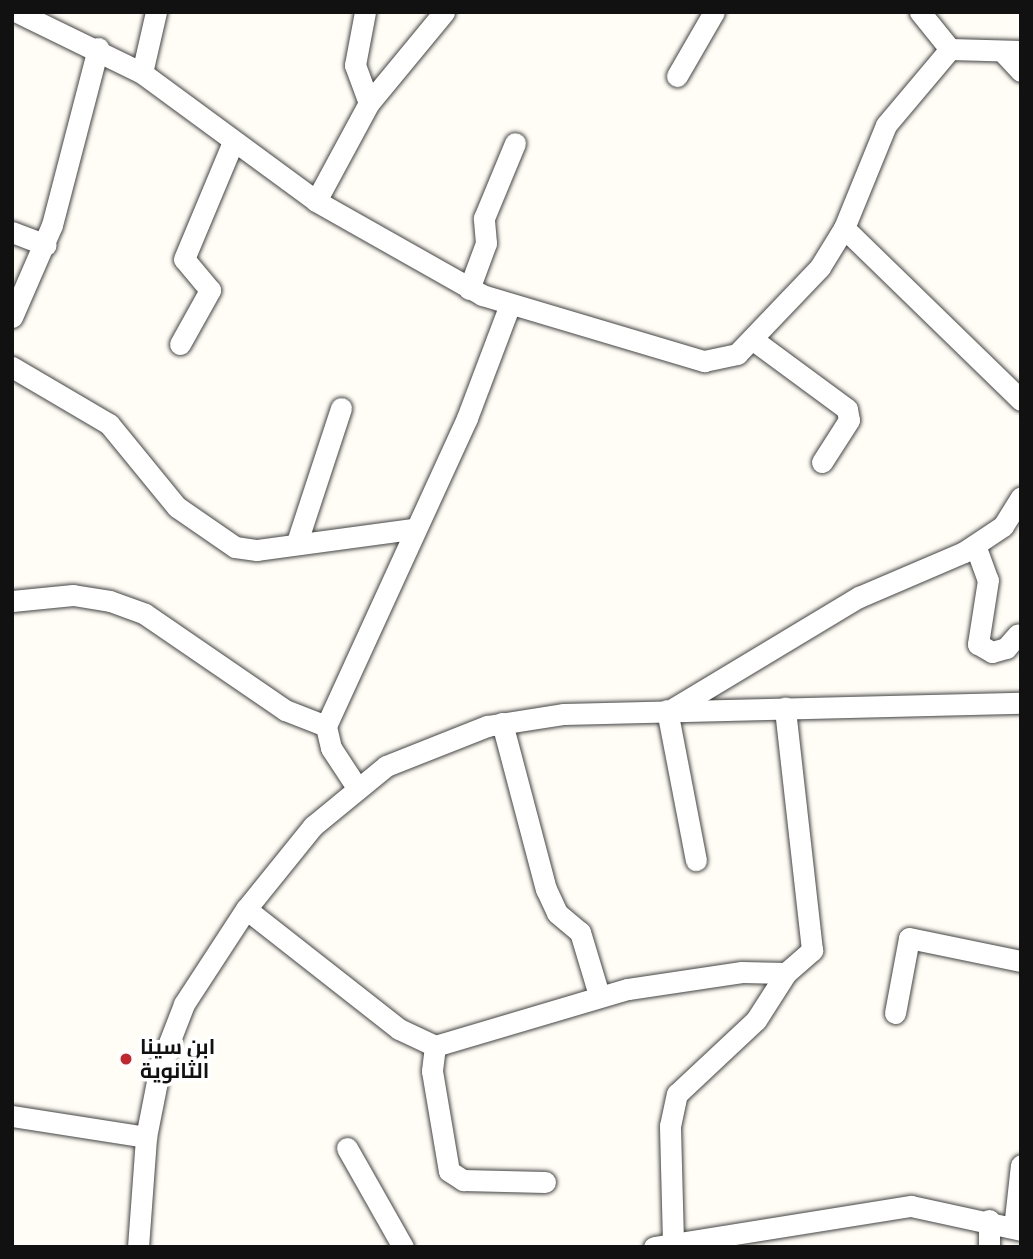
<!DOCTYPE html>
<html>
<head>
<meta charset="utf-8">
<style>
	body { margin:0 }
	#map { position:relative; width:1033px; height:1259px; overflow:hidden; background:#fffdf5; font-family:"Source Serif 4",Cairo,serif }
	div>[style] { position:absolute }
	.roads { filter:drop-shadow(0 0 2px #444) drop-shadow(0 0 2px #444) }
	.minor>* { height:21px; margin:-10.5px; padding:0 10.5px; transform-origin:10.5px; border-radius:10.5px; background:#fff }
	.dots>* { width:19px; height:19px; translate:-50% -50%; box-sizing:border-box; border:4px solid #fff; border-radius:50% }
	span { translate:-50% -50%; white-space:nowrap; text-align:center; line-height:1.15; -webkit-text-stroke:7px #fff; paint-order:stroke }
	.poi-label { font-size:21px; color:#111; font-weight:700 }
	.left { translate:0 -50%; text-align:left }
	.frame { position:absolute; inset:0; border:14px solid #111; pointer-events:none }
</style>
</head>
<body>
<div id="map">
	<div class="roads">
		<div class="minor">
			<div style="left:17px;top:12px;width:139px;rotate:26deg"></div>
			<div style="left:142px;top:73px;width:216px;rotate:36.3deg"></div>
			<div style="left:316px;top:201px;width:191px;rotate:29.5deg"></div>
			<div style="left:482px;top:295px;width:232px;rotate:16.6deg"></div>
			<div style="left:704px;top:361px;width:34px;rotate:-12deg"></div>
			<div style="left:737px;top:354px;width:120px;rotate:-46.3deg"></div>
			<div style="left:820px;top:267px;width:46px;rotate:-58.4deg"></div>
			<div style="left:844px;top:228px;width:111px;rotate:-67.8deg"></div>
			<div style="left:886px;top:125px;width:99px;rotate:-49.9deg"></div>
			<div style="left:365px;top:12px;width:54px;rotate:100.7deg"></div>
			<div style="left:355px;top:65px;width:40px;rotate:69.8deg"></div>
			<div style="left:920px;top:12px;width:48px;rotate:51deg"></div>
			<div style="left:950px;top:49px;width:71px;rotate:1.6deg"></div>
			<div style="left:1004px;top:53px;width:25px;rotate:47deg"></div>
			<div style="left:142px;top:73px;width:63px;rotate:-77.1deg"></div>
			<div style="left:677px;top:76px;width:74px;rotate:-60deg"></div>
			<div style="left:316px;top:201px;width:111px;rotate:-61.6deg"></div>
			<div style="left:369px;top:103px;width:118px;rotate:-50.5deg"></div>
			<div style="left:844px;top:228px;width:247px;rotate:44.2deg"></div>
			<div style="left:12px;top:232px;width:36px;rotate:21deg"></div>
			<div style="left:469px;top:289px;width:49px;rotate:-69.7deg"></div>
			<div style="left:486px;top:243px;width:25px;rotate:-95deg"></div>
			<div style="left:484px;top:218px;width:81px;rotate:-67.5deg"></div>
			<div style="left:12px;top:317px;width:100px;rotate:-66.5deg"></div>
			<div style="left:52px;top:225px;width:183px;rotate:-75.4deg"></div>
			<div style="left:752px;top:339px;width:118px;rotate:36.4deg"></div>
			<div style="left:847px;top:409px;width:11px;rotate:80deg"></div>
			<div style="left:849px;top:420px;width:50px;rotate:122.7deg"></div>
			<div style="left:180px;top:344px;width:62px;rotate:-60.9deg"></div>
			<div style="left:210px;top:290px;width:40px;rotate:-130deg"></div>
			<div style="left:184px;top:259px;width:127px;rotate:-67.3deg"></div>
			<div style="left:12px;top:367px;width:113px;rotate:30.4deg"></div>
			<div style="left:109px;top:424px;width:107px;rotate:50.7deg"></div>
			<div style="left:177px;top:507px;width:70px;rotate:34.6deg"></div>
			<div style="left:235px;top:547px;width:22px;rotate:8deg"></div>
			<div style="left:257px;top:550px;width:156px;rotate:-7.7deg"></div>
			<div style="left:297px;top:542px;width:141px;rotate:-71.8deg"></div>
			<div style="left:975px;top:545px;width:37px;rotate:70deg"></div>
			<div style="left:988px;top:580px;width:65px;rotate:98.9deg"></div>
			<div style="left:978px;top:644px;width:16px;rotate:30deg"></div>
			<div style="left:992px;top:652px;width:15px;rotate:-16deg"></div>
			<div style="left:1006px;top:648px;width:18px;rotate:-49deg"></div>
			<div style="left:12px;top:601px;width:61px;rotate:-5.6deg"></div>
			<div style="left:73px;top:595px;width:37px;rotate:9deg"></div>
			<div style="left:110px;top:601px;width:37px;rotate:20deg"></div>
			<div style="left:145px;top:614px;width:170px;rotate:34.4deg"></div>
			<div style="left:285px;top:710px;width:44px;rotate:21.3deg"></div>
			<div style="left:674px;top:708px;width:216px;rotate:-31deg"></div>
			<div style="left:859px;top:597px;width:114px;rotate:-23.2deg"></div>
			<div style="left:964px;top:552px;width:47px;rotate:-33.7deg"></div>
			<div style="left:1003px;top:526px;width:34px;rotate:-58deg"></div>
			<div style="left:667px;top:710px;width:153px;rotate:79.1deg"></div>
			<div style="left:502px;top:723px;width:172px;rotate:75.2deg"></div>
			<div style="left:546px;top:889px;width:26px;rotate:65deg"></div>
			<div style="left:557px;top:913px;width:30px;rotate:40deg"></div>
			<div style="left:580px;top:932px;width:66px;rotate:73.2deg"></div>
			<div style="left:356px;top:786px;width:45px;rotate:-123.3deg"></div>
			<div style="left:331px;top:748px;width:23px;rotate:-103deg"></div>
			<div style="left:326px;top:726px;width:339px;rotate:-65.4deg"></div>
			<div style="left:467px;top:418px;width:119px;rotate:-69.3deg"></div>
			<div style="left:246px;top:909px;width:194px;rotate:38.1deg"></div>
			<div style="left:399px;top:1029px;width:40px;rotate:25deg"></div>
			<div style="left:435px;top:1046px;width:201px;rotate:-16.5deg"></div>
			<div style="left:628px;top:989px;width:115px;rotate:-8.5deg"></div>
			<div style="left:742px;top:972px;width:44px;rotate:1.3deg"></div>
			<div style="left:895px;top:1013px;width:76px;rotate:-79.4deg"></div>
			<div style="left:909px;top:938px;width:114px;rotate:11.6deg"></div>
			<div style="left:435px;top:1046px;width:25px;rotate:97deg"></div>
			<div style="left:432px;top:1071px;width:101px;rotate:80.4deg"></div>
			<div style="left:449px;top:1171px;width:17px;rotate:33deg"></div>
			<div style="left:463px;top:1180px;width:82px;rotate:1.4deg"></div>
			<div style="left:12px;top:1116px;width:136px;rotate:8.9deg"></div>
			<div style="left:347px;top:1148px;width:114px;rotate:60.5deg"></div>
			<div style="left:989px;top:1220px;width:27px;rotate:90deg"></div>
			<div style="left:1014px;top:1228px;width:63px;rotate:-83.7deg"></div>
			<div style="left:673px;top:1242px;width:116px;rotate:-91.5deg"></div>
			<div style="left:670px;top:1126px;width:33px;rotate:-78deg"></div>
			<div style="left:677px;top:1094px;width:108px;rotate:-43.1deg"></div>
			<div style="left:756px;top:1020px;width:56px;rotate:-57.4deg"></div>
			<div style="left:786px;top:973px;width:35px;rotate:-41deg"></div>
			<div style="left:812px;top:950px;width:244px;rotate:-96.4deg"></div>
			<div style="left:138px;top:1247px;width:110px;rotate:-85.8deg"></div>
			<div style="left:146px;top:1137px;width:72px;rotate:-78.8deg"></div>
			<div style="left:160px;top:1066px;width:66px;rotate:-68.8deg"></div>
			<div style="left:184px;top:1004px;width:113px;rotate:-56.9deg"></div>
			<div style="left:246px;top:909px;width:107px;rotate:-51.1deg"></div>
			<div style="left:313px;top:826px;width:94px;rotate:-39.4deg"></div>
			<div style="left:386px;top:766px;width:109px;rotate:-21.6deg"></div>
			<div style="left:487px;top:726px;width:78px;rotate:-8.9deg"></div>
			<div style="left:564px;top:714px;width:457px;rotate:-1.4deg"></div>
			<div style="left:654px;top:1247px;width:260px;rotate:-9.1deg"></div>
			<div style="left:911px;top:1206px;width:113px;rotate:12.3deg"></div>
		</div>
	</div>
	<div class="dots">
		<div style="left:126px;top:1059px;background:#c4262e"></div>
	</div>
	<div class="poi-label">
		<span class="left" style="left:140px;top:1059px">ابن سينا<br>الثانوية</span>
	</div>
	<div class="frame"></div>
</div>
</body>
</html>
